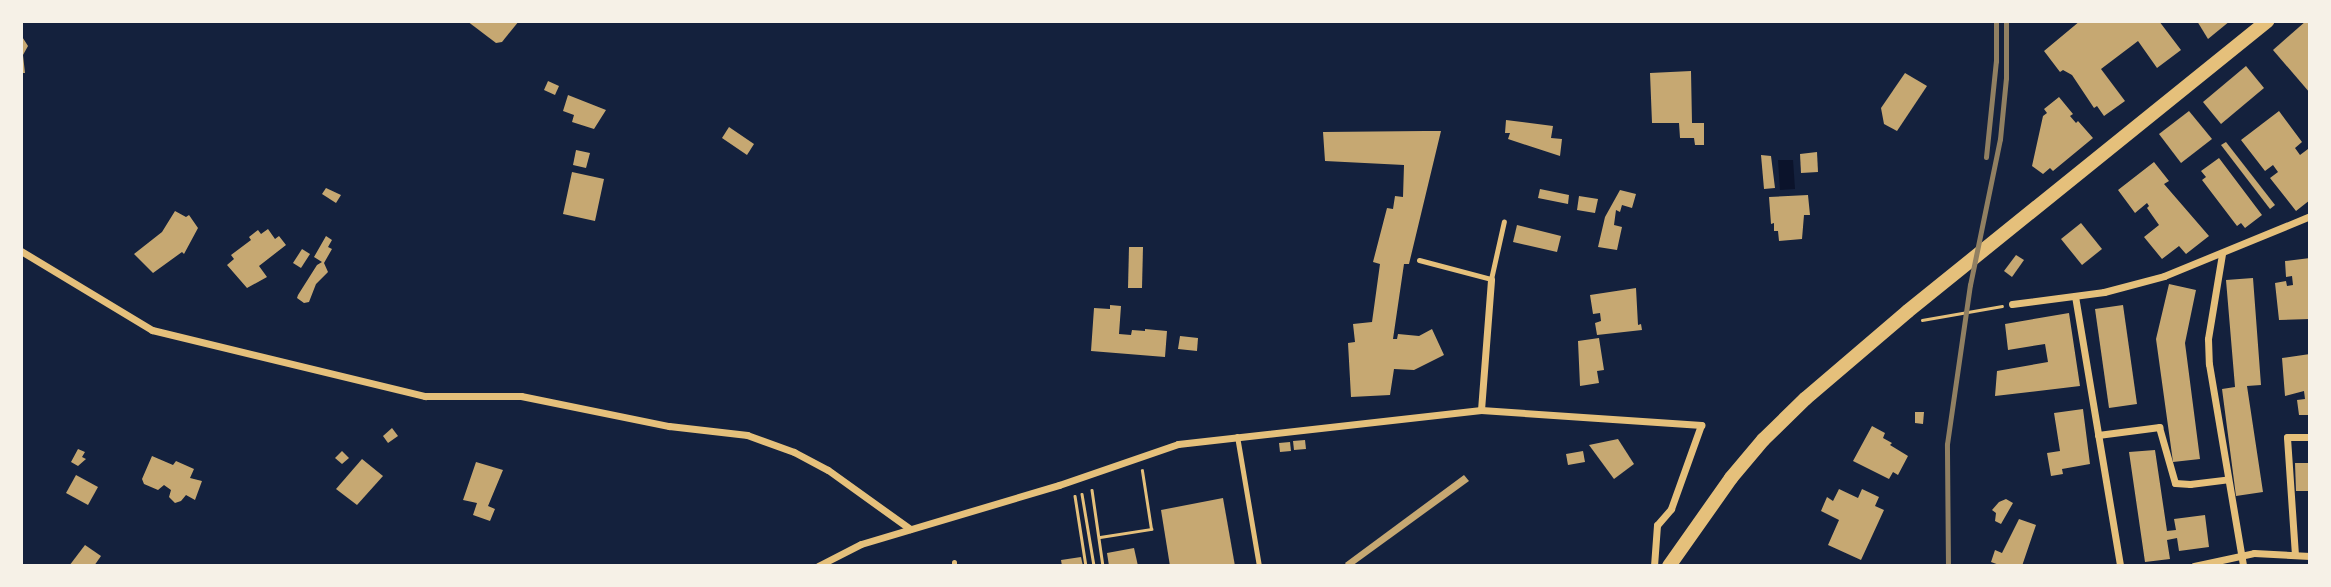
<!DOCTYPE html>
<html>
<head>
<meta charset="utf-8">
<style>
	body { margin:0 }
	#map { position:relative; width:2331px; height:587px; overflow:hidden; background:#14213d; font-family:"Source Sans 3",sans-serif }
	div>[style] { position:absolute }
	.water>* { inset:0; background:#0b132b }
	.building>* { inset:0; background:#c6a872 }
	.path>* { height:2.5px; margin:-1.25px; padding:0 1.25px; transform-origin:1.25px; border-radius:1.25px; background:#e5c07b }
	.service>* { height:5px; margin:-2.5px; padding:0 2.5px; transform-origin:2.5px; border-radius:2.5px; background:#e5c07b }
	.minor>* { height:7px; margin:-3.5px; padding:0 3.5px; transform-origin:3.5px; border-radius:3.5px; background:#e5c07b }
	.secondary>* { height:14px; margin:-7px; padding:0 7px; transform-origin:7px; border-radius:7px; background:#e5c07b }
	.rail>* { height:5px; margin:-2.5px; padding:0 2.5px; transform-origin:2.5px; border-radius:2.5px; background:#918062 }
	span { translate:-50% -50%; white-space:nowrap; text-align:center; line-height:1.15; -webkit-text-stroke:5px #f6f1e7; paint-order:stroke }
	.frame { position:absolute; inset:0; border:23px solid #f6f1e7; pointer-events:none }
</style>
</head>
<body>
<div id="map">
	<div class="water">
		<div style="clip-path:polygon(1778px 160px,1793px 160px,1795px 189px,1780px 190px)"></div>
	</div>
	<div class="building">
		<div style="clip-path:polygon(467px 21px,519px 21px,502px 42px,496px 43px)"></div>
		<div style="clip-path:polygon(2080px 21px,2159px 21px,2181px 50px,2157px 68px,2138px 41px,2101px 69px,2125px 101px,2104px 116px,2097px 106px,2094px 108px,2072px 75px,2063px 70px,2060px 72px,2044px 51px)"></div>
		<div style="clip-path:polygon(2197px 21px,2230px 21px,2208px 39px)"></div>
		<div style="clip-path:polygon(2306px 21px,2310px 21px,2310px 93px,2273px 50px)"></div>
		<div style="clip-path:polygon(21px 35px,28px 46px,23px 55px,25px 73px,21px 73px)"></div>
		<div style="clip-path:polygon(2246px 66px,2264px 88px,2221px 124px,2203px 102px)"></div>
		<div style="clip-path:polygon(1691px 71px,1692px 123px,1704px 123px,1704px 145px,1695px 145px,1694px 138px,1680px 138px,1679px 123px,1652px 123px,1650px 73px)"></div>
		<div style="clip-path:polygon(1905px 73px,1927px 86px,1897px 131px,1884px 124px,1881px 108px)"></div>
		<div style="clip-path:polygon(548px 81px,559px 86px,555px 95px,544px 90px)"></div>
		<div style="clip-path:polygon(568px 95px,606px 110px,594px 129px,572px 122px,574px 115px,563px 111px)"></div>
		<div style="clip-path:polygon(2059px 97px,2073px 114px,2070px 116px,2076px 123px,2078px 121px,2093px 138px,2053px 171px,2050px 168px,2043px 174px,2032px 166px,2043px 116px,2047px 113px,2044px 109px)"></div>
		<div style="clip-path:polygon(2189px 111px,2212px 139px,2181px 163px,2159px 134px)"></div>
		<div style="clip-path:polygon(2279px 111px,2302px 142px,2295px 148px,2300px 155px,2308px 149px,2310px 152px,2310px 200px,2296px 211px,2270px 178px,2278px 172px,2273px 165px,2265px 171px,2241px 140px)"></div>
		<div style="clip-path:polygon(1506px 120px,1553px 126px,1551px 138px,1562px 139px,1560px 156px,1508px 139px,1510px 133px,1505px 133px)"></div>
		<div style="clip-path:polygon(729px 127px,754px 144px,747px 155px,722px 138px)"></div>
		<div style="clip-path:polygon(1425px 131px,1441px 131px,1409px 264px,1404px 264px,1393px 339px,1397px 339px,1398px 334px,1419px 336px,1432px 329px,1444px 355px,1414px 370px,1394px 369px,1390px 395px,1351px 397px,1348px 343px,1355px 342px,1353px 324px,1372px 322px,1380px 264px,1373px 262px,1387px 208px,1393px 209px,1395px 196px,1403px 197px,1404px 165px,1325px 161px,1323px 132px)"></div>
		<div style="clip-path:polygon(2226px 142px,2275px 205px,2270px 209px,2221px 145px)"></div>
		<div style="clip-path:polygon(576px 150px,590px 153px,586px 168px,573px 165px)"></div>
		<div style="clip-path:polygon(1817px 152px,1818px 172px,1801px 173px,1800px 154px)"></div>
		<div style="clip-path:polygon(1761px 155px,1771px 156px,1775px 188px,1764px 189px)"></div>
		<div style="clip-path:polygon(2219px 158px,2262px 215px,2245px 228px,2241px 223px,2237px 226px,2202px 180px,2206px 177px,2201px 171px)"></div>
		<div style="clip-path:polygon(2154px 162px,2169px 181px,2164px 184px,2209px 236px,2186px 254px,2179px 246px,2162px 259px,2144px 237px,2159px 225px,2147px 208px,2149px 206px,2147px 203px,2135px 213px,2118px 190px)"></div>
		<div style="clip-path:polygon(572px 172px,604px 179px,595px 221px,563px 214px)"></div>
		<div style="clip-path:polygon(326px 188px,341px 195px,336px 203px,322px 194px)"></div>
		<div style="clip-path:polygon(1540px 189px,1569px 195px,1568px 204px,1538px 198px)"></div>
		<div style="clip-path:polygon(1620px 190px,1636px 194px,1632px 208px,1622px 205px,1620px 212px,1616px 210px,1614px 225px,1622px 227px,1617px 250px,1598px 247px,1605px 217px)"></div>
		<div style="clip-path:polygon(1808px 195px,1810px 215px,1804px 215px,1802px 239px,1779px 241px,1778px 231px,1774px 231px,1774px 223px,1771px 224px,1769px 197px)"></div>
		<div style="clip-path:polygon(1579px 196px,1598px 199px,1595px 213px,1577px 210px)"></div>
		<div style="clip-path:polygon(175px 211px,186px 217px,189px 215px,198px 228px,184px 254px,182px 252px,153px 273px,134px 254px,162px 232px)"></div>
		<div style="clip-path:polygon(2081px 223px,2102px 249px,2082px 265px,2061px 239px)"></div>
		<div style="clip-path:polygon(1517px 225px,1561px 236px,1557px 252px,1513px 242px)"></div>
		<div style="clip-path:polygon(268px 229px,275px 239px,279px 236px,286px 245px,259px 266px,267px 277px,247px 288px,227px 265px,234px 259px,231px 255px,251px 240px,249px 237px,258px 230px,261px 234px)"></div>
		<div style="clip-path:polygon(326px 236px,332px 240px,328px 247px,332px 249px,324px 263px,328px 272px,316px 284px,309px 302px,304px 303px,297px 298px,298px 295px,317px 265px,322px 262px,314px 257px)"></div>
		<div style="clip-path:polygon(1129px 247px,1143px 247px,1142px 288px,1128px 288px)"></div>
		<div style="clip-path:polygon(302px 249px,310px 254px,301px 268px,293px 263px)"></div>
		<div style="clip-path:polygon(2016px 255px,2024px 260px,2012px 277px,2004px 271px)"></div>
		<div style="clip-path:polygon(2310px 258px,2310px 319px,2279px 320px,2275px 283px,2286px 281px,2287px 286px,2293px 285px,2292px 276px,2286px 277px,2285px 261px)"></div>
		<div style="clip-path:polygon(2253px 278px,2261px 385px,2247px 386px,2263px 492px,2236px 496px,2222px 389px,2235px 387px,2226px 280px)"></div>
		<div style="clip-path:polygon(2169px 284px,2196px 290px,2185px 343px,2200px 459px,2173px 462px,2156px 339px)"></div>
		<div style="clip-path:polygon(1636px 288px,1638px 325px,1641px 324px,1642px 330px,1597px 335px,1595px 323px,1601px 321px,1600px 313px,1593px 314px,1590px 295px)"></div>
		<div style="clip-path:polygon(1110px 305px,1121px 306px,1119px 334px,1131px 335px,1132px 330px,1145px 331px,1145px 329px,1167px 331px,1165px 357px,1091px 351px,1094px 308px,1110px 309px)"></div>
		<div style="clip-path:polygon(2123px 305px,2137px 404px,2109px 408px,2095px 309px)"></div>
		<div style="clip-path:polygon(2069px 313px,2080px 386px,1995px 396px,1997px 371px,2048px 362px,2045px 344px,2008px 350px,2005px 324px)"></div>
		<div style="clip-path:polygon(1180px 336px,1198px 338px,1197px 351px,1178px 349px)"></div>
		<div style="clip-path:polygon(1599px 338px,1604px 370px,1597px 371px,1599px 383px,1580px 386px,1578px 341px)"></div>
		<div style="clip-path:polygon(2310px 354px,2310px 415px,2299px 415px,2297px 400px,2305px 399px,2304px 391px,2285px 396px,2282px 358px)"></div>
		<div style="clip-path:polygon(2083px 409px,2090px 464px,2062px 469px,2063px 474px,2051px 476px,2047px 453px,2060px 451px,2054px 413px)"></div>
		<div style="clip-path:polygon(1915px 412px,1924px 412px,1923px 424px,1915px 423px)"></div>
		<div style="clip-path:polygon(1872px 426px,1885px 433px,1883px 438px,1892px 443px,1890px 445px,1908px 456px,1898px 475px,1893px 472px,1889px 479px,1853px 461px)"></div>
		<div style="clip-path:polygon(392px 428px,398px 436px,388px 443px,383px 436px)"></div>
		<div style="clip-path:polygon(1618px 439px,1634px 464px,1614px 479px,1589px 445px)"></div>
		<div style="clip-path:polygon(1305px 440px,1306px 449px,1294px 450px,1293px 441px)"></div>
		<div style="clip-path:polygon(1290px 442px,1291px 451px,1280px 452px,1279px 443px)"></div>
		<div style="clip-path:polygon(78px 449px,85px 452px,82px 457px,86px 459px,78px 466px,71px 462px)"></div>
		<div style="clip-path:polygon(2155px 450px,2167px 531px,2176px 530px,2174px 519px,2205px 515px,2209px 547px,2179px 551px,2177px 538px,2167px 540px,2170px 559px,2145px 562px,2129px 452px)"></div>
		<div style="clip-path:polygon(342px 451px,349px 458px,342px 464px,335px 458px)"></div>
		<div style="clip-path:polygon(1583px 451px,1585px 462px,1568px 465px,1566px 454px)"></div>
		<div style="clip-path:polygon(152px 456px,173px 465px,176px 461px,194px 469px,190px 478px,202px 481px,195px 500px,186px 495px,181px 501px,175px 503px,169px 497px,171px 490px,164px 485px,158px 490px,144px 484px,142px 479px)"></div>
		<div style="clip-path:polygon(362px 459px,383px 476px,357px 505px,336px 489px)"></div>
		<div style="clip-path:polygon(476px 462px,503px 470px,488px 506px,495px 509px,490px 521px,473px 515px,477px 503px,463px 500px)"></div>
		<div style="clip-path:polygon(2295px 463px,2310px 463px,2310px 491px,2296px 491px)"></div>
		<div style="clip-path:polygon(76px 475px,98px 487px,88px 505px,66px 493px)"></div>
		<div style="clip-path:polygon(1464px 475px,1469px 481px,1352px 566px,1347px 566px,1345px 563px)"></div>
		<div style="clip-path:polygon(1839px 489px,1858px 498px,1862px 489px,1879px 497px,1875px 506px,1884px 510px,1861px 560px,1828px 545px,1839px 520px,1821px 511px,1827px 497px,1833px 501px)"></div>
		<div style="clip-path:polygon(1223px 498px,1235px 566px,1170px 566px,1161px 510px)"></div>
		<div style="clip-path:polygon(2006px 499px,2013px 503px,2001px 524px,1995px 521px,1996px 513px,1992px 510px,1999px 502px)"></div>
		<div style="clip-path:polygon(2019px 519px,2036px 525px,2022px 566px,2002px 566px,1991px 562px,1995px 550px,2002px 553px)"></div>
		<div style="clip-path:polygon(85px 545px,101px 556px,94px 566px,69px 566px)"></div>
		<div style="clip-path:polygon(1134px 548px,1138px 566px,1109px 566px,1107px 553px)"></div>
		<div style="clip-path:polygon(1081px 557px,1083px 566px,1062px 566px,1061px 560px)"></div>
	</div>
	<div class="path">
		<div style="left:1922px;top:320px;width:81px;rotate:-9.9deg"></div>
		<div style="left:1092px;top:490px;width:77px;rotate:81.8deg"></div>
		<div style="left:1082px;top:494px;width:73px;rotate:80.5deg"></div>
		<div style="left:1075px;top:496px;width:71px;rotate:81.1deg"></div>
		<div style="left:1100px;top:537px;width:52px;rotate:-8.9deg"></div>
		<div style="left:1151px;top:529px;width:59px;rotate:-98.8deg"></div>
	</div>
	<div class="service">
		<div style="left:1419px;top:260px;width:74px;rotate:14.8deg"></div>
		<div style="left:1491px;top:279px;width:59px;rotate:-77.4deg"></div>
		<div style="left:1237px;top:436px;width:132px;rotate:80.4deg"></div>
		<div style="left:954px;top:566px;width:4px;rotate:-90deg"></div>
	</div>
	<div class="minor">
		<div style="left:21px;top:251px;width:153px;rotate:31.1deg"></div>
		<div style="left:152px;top:330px;width:281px;rotate:13.6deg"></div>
		<div style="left:425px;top:396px;width:96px"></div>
		<div style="left:521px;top:396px;width:151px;rotate:11.5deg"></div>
		<div style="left:669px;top:426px;width:79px;rotate:6.6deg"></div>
		<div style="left:747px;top:435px;width:50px;rotate:19.9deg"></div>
		<div style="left:794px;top:452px;width:38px;rotate:28deg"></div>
		<div style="left:828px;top:470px;width:101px;rotate:35.7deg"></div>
		<div style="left:2222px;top:254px;width:86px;rotate:99.4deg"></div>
		<div style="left:2208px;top:339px;width:25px;rotate:88deg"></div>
		<div style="left:2209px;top:364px;width:205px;rotate:80.4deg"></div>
		<div style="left:2075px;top:296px;width:274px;rotate:80.5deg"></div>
		<div style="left:2012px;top:304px;width:93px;rotate:-7.4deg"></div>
		<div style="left:2104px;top:292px;width:62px;rotate:-14.9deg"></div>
		<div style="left:2164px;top:276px;width:158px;rotate:-22.3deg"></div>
		<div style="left:1481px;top:410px;width:131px;rotate:-85.6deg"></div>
		<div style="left:2098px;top:435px;width:62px;rotate:-7.5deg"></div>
		<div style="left:2159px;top:427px;width:58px;rotate:74.1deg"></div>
		<div style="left:2175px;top:483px;width:15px;rotate:4deg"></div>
		<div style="left:2190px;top:484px;width:38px;rotate:-7deg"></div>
		<div style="left:2295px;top:555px;width:118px;rotate:-93.9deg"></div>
		<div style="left:2287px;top:437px;width:23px"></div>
		<div style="left:818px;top:566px;width:48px;rotate:-27.1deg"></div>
		<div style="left:861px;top:544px;width:207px;rotate:-16.6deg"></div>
		<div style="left:1059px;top:485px;width:126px;rotate:-19deg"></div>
		<div style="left:1178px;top:444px;width:305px;rotate:-6.4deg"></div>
		<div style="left:1481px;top:410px;width:221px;rotate:3.9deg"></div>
		<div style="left:1701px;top:425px;width:89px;rotate:109.7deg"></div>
		<div style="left:1671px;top:509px;width:21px;rotate:131deg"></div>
		<div style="left:1657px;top:525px;width:41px;rotate:94.2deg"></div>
		<div style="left:2194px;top:566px;width:61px;rotate:-12.2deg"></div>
		<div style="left:2254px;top:553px;width:56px;rotate:3.1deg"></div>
	</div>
	<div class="secondary">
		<div style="left:1669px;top:566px;width:108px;rotate:-54.8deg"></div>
		<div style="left:1731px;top:478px;width:50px;rotate:-49.9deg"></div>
		<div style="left:1763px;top:440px;width:59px;rotate:-44.3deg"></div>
		<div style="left:1805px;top:399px;width:135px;rotate:-40.5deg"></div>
		<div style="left:1908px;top:311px;width:462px;rotate:-38.9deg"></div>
	</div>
	<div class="rail">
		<div style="left:1986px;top:157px;width:97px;rotate:-84.1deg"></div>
		<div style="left:1996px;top:61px;width:40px;rotate:-90deg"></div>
		<div style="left:1948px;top:566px;width:122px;rotate:-90.5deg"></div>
		<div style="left:1947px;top:444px;width:161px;rotate:-81.8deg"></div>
		<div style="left:1970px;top:285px;width:149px;rotate:-78.4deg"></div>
		<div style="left:2000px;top:139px;width:61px;rotate:-84.4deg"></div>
		<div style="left:2006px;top:78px;width:57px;rotate:-90deg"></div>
	</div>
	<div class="frame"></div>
</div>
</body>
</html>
